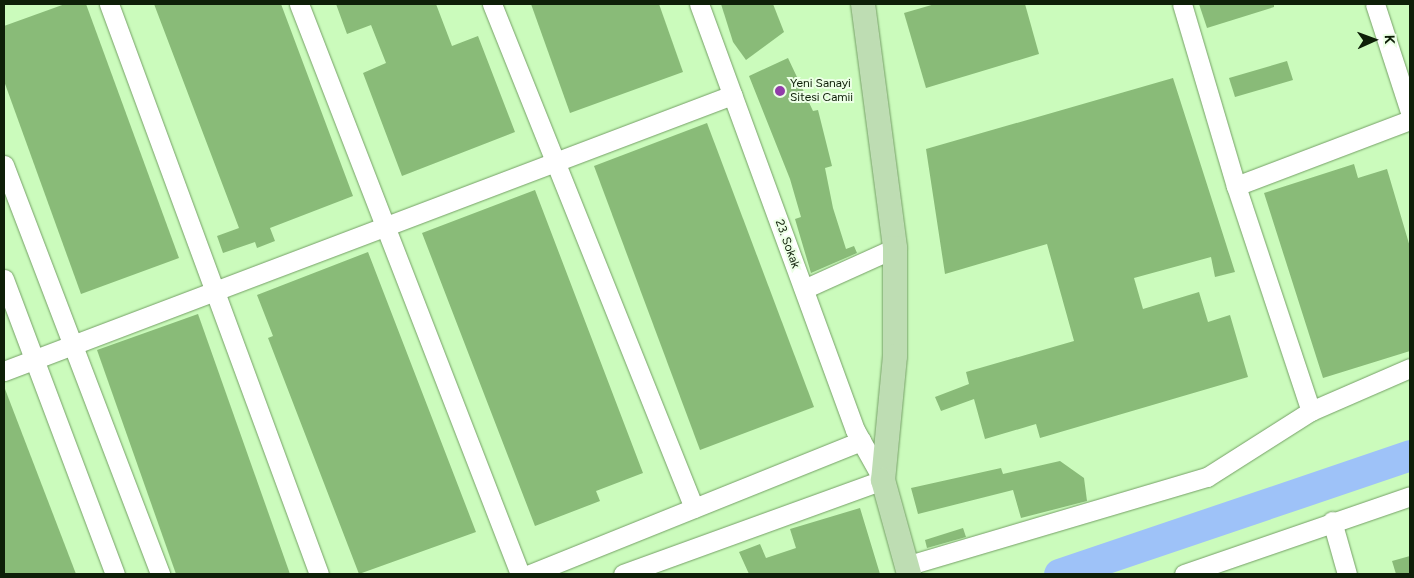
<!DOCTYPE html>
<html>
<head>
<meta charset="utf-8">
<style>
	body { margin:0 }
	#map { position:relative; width:1414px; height:578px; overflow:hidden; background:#cbfbbc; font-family:Figtree,sans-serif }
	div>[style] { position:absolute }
	.river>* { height:31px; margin:-15.5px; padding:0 15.5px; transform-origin:15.5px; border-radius:15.5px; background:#9ec2f8 }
	.building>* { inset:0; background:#89bb78 }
	.roads { filter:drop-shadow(0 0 1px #75a066) drop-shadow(0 0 1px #75a066) }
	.minor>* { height:19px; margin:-9.5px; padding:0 9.5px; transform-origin:9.5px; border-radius:9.5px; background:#fff }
	.major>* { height:24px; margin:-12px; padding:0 12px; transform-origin:12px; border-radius:12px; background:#beddb3 }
	.dots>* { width:14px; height:14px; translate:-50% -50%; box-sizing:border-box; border:2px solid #ecffe6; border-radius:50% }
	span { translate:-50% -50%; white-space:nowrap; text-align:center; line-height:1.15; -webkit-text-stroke:4px #ecffe6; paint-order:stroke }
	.poi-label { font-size:12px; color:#0e1f08 }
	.left { translate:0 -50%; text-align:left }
	.street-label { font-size:12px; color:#0e1f08 }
	.frame { position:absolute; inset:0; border:5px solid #0e1f08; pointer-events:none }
	.north { position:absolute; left:1349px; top:15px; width:50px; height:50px; -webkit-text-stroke:4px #ecffe6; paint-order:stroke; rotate:88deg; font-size:14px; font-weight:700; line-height:20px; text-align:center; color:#0e1f08 }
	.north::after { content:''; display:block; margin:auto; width:18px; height:22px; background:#0e1f08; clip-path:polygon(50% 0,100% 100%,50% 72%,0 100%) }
</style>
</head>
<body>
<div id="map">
	<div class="river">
		<div style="left:1059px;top:574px;width:371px;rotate:-18.7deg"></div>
	</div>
	<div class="building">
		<div style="clip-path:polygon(65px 4px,86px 4px,179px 258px,81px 294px,4px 81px,4px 26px)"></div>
		<div style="clip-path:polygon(154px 4px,281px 4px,353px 196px,270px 228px,275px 241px,257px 248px,255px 242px,223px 253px,217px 236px,239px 228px)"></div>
		<div style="clip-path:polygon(336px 4px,436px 4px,452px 46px,478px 36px,515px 132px,402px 176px,363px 73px,386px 63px,371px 25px,347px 34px)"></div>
		<div style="clip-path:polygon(531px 4px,659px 4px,683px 72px,570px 113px)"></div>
		<div style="clip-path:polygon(721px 4px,773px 4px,784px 32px,746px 60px,733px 42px)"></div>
		<div style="clip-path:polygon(935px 4px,1025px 4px,1039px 54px,926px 88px,904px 13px)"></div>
		<div style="clip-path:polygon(1199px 4px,1274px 4px,1274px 7px,1207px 28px)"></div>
		<div style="clip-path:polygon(788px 58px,813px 111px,818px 110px,832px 166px,825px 168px,833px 208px,846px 249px,854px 246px,857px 253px,811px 273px,795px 219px,801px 217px,790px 179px,749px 76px)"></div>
		<div style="clip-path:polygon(1287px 61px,1293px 80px,1235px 97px,1229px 78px)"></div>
		<div style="clip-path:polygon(1173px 78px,1235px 272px,1215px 277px,1211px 257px,1134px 278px,1143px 309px,1199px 292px,1208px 322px,1230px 315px,1248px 377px,1040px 438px,1036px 424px,985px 439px,974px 399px,941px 411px,935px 397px,969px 384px,966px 372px,1074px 341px,1047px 244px,945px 274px,926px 149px)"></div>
		<div style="clip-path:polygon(707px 123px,814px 407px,700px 450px,594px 166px)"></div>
		<div style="clip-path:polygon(1354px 164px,1358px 178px,1387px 169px,1410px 247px,1410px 351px,1323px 378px,1264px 193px)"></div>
		<div style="clip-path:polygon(535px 190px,643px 473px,596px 491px,600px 501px,535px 526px,422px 233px)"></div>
		<div style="clip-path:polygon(368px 252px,476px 532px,359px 574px,268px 338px,273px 336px,257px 295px)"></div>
		<div style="clip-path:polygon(198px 314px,290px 574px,176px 574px,97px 350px)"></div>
		<div style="clip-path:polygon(4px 389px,5px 389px,76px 574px,4px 574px)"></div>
		<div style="clip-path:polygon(1060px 461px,1084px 478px,1087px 501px,1021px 518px,1013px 490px,918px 514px,911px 488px,1001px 468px,1003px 474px)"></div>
		<div style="clip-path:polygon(860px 508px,880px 574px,749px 574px,739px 552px,760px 544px,766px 558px,796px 548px,790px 529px)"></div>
		<div style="clip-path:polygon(963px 528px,966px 537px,927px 548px,925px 540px)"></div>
		<div style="clip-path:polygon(1410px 556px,1410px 574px,1396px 574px,1392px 561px)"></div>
	</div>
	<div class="roads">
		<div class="minor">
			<div style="left:109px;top:4px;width:607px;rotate:69.78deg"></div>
			<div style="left:299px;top:4px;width:611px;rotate:68.81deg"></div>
			<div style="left:492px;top:4px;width:543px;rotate:68.16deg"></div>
			<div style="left:1182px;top:4px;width:190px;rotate:73.5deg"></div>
			<div style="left:1236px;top:186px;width:237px;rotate:71.6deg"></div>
			<div style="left:1375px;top:4px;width:114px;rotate:72deg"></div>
			<div style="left:4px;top:165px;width:438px;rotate:69.1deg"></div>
			<div style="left:1236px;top:186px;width:186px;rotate:-20.8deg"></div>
			<div style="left:4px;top:279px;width:315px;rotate:69.4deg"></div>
			<div style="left:804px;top:289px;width:100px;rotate:-24.3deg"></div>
			<div style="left:4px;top:371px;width:779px;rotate:-20.76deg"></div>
			<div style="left:1332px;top:521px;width:55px;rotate:74.2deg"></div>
			<div style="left:906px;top:566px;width:314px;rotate:-16.5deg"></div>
			<div style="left:1207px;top:477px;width:123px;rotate:-32.4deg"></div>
			<div style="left:1311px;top:411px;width:108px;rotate:-23.5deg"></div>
			<div style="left:530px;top:574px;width:357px;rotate:-21.9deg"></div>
			<div style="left:623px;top:574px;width:276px;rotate:-19.9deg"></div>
			<div style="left:883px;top:480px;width:57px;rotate:-119.2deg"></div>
			<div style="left:855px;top:430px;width:454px;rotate:-110.1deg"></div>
			<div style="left:1184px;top:574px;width:239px;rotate:-19deg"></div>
		</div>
		<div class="major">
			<div style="left:863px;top:4px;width:246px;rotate:82.5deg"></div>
			<div style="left:895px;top:248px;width:108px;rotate:90deg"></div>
			<div style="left:895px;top:356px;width:125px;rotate:95.5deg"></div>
			<div style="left:883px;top:480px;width:98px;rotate:74.5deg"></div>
		</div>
	</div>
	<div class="dots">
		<div style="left:780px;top:91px;background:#913ca9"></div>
	</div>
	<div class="poi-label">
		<span class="left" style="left:790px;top:91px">Yeni Sanayi<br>Sitesi Camii</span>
	</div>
	<div class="street-label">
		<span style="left:787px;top:244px;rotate:70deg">23. Sokak</span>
	</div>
	<div class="frame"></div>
	<div class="north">K</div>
</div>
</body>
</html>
